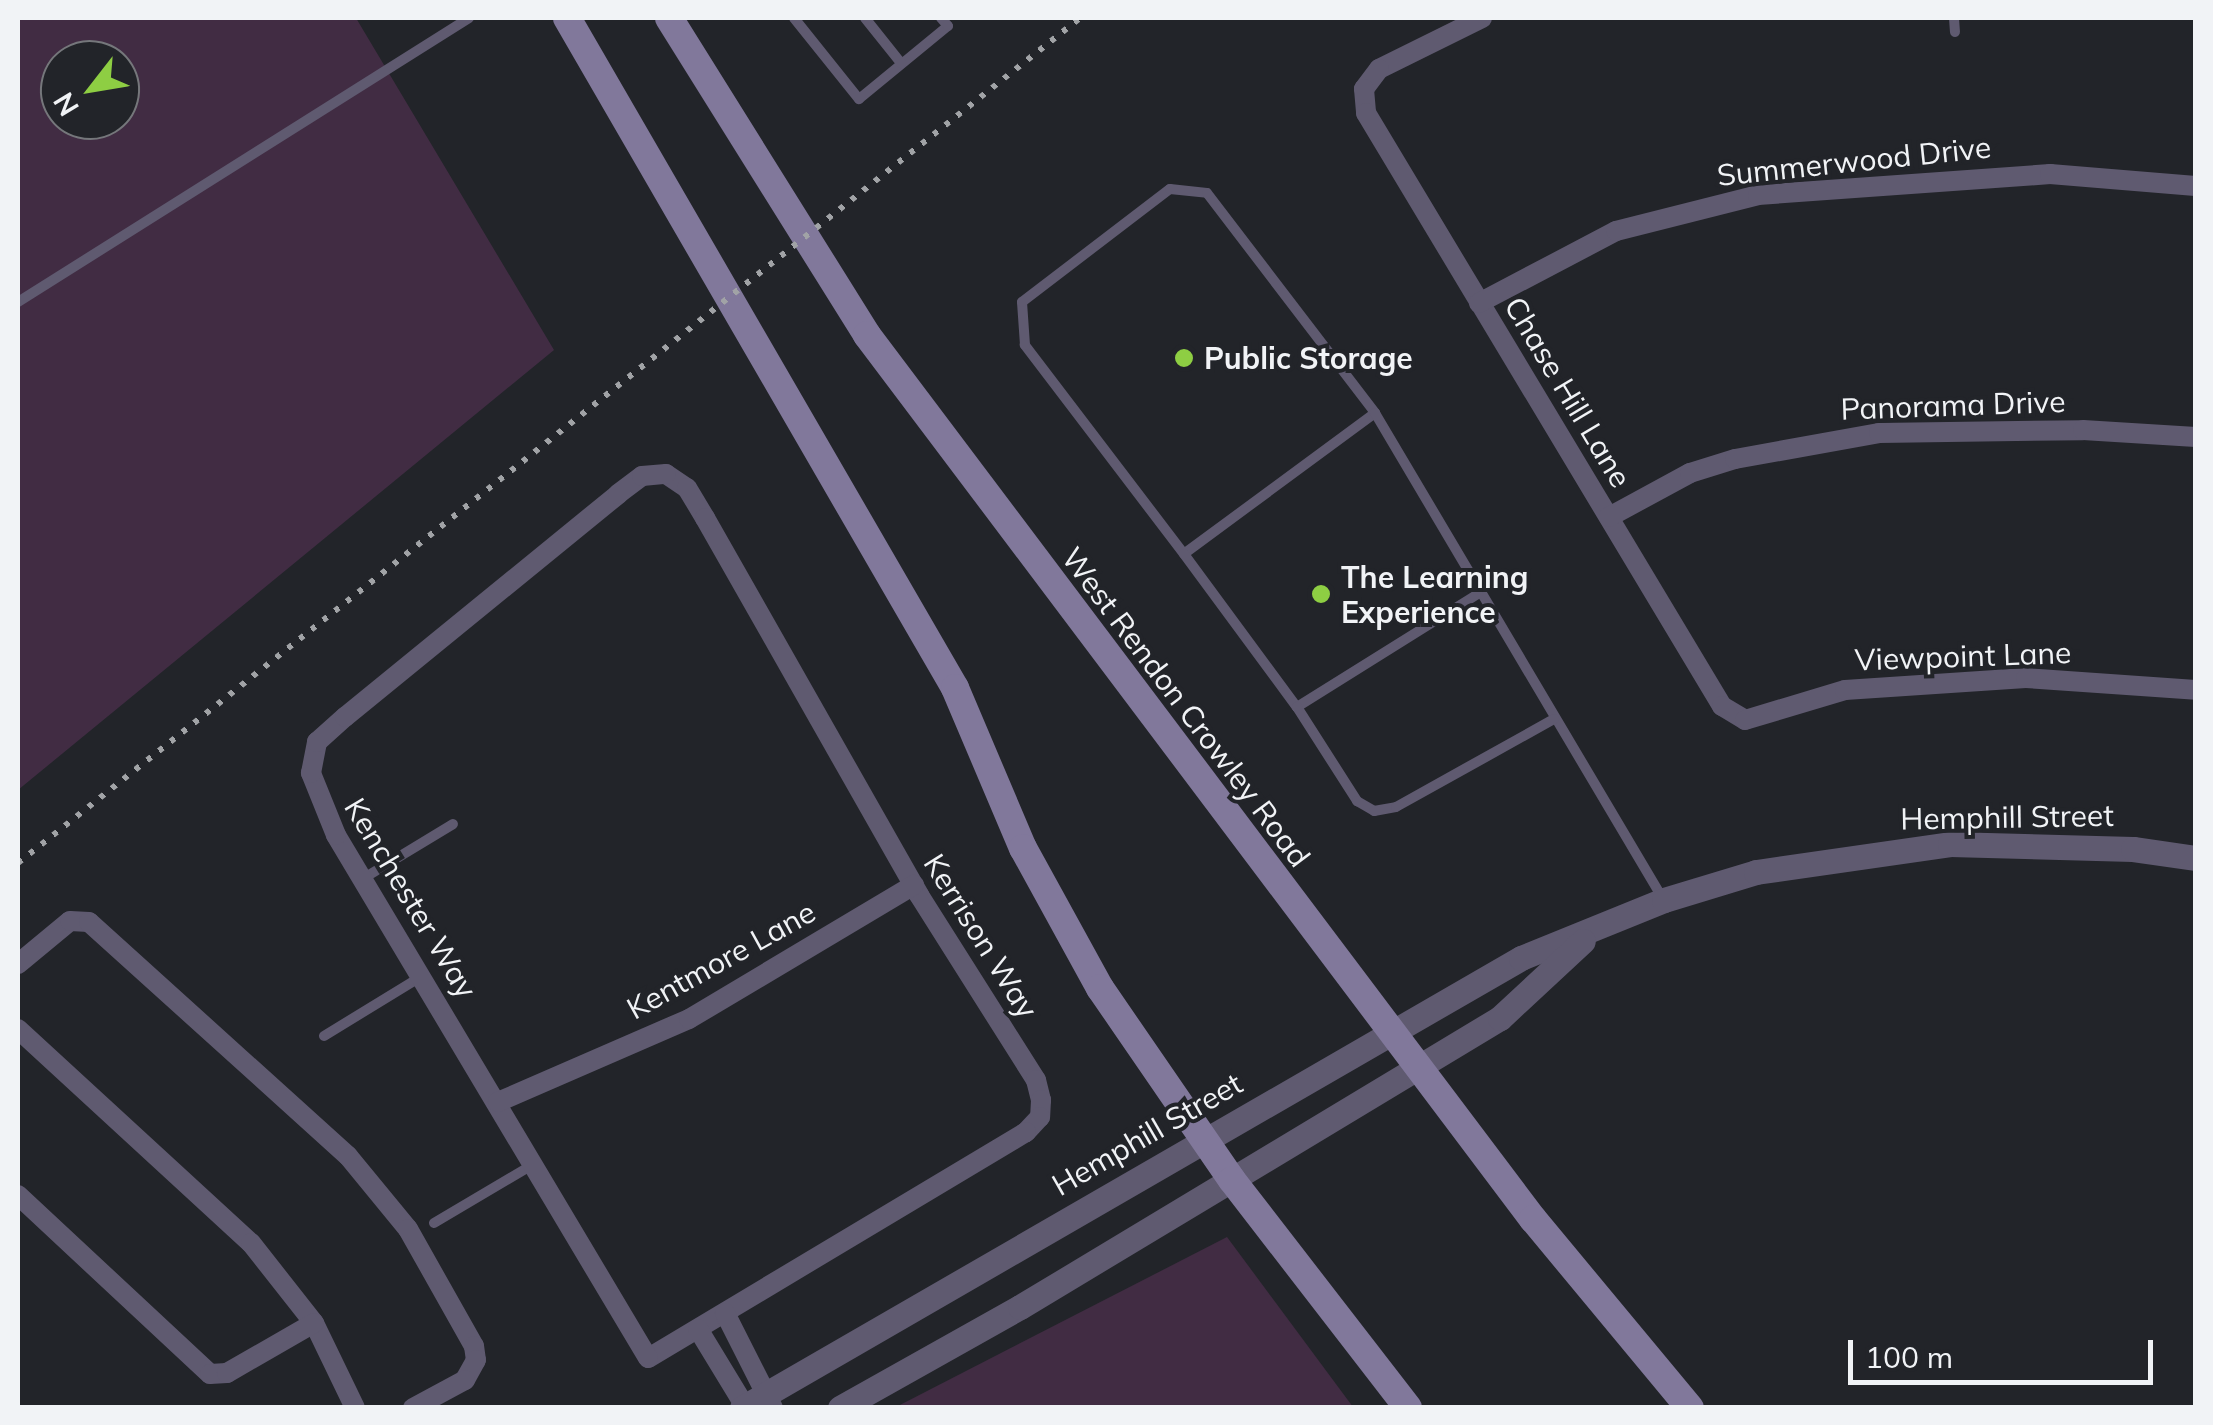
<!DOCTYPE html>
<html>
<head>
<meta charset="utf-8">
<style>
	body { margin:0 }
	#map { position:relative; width:2213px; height:1425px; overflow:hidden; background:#222429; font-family:Mulish,sans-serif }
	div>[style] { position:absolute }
	.green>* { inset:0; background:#412c43 }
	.service>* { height:10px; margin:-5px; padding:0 5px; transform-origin:5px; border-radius:5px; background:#5f5a70 }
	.minor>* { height:20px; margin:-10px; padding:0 10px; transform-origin:10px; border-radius:10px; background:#5f5a70 }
	.tertiary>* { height:25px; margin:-12.5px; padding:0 12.5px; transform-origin:12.5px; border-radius:12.5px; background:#5f5a70 }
	.secondary>* { height:28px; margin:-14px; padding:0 14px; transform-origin:14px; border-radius:14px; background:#81789b }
	.rail>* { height:6px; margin-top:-3px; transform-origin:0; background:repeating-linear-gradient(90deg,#a1a3a6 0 5px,transparent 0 15px) }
	.dots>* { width:28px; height:28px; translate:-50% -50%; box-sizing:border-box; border:5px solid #222429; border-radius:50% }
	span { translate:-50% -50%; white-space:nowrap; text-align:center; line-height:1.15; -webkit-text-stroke:8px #222429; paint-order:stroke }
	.street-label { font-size:30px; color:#f1f3f6 }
	.poi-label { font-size:30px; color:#f1f3f6; font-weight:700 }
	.left { translate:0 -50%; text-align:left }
	.frame { position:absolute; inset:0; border:20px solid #f1f3f6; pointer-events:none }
	.north { position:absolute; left:40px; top:40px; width:100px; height:100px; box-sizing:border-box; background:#222429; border:2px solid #75777b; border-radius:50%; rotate:239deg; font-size:28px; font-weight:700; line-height:40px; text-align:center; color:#f1f3f6 }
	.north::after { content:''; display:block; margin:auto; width:35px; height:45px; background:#8ece43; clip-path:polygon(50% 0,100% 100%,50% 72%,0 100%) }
	.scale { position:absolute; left:1848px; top:1340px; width:305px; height:45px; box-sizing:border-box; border:5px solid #f1f3f6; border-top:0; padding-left:12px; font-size:30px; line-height:35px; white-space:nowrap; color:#f1f3f6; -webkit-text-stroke:8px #222429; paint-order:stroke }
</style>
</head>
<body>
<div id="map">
	<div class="green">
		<div style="clip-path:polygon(evenodd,18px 18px,356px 18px,554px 350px,18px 790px,18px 18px,60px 60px,120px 60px,120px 120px,60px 120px,60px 60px)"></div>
		<div style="clip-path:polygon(1227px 1237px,1353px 1407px,896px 1407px)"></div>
	</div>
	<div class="service">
		<div style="left:794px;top:18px;width:104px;rotate:51.3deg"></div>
		<div style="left:859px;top:99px;width:115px;rotate:-39.4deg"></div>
		<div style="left:948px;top:26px;width:11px;rotate:-131deg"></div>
		<div style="left:865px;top:18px;width:58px;rotate:51.3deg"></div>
		<div style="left:1954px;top:18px;width:14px;rotate:86deg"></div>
		<div style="left:18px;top:302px;width:533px;rotate:-32.2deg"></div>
		<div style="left:1375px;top:413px;width:237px;rotate:143.6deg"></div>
		<div style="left:1184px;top:554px;width:263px;rotate:-127.3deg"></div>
		<div style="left:1025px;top:345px;width:43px;rotate:-94deg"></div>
		<div style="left:1022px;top:302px;width:186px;rotate:-37.4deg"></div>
		<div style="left:1170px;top:189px;width:37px;rotate:6deg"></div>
		<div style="left:1207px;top:193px;width:277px;rotate:52.6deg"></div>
		<div style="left:1375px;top:413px;width:565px;rotate:59.35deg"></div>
		<div style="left:1184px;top:554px;width:190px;rotate:53.6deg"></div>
		<div style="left:1297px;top:707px;width:213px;rotate:-32deg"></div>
		<div style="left:1297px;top:707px;width:112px;rotate:57.4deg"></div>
		<div style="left:1357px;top:801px;width:20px;rotate:30deg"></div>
		<div style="left:1374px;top:811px;width:22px;rotate:-10deg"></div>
		<div style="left:1396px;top:807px;width:181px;rotate:-29.1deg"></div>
		<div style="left:364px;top:878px;width:104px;rotate:-31.2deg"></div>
		<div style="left:324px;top:1036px;width:115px;rotate:-31.5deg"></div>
		<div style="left:434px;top:1223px;width:114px;rotate:-30.6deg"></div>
	</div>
	<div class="minor">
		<div style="left:1482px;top:18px;width:115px;rotate:153.7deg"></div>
		<div style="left:1379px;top:69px;width:25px;rotate:127deg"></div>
		<div style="left:1364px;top:89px;width:24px;rotate:85deg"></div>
		<div style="left:1366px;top:113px;width:692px;rotate:59.02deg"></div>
		<div style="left:1722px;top:706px;width:27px;rotate:31deg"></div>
		<div style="left:1745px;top:720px;width:104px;rotate:-16.7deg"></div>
		<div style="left:1845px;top:690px;width:181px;rotate:-3.8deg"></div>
		<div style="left:2026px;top:678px;width:170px;rotate:4deg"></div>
		<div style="left:1479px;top:303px;width:155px;rotate:-27.7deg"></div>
		<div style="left:1616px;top:231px;width:146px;rotate:-14.2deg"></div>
		<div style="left:1758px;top:195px;width:293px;rotate:-4.1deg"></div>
		<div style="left:2050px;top:174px;width:146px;rotate:4.7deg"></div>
		<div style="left:666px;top:474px;width:25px;rotate:34deg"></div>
		<div style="left:687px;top:488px;width:35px;rotate:59deg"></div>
		<div style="left:705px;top:518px;width:434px;rotate:60.4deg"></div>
		<div style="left:919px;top:895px;width:219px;rotate:57.7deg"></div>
		<div style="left:1036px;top:1080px;width:21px;rotate:76deg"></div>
		<div style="left:1041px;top:1100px;width:17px;rotate:93deg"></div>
		<div style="left:1040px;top:1117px;width:21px;rotate:133deg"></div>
		<div style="left:1026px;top:1132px;width:440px;rotate:149.1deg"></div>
		<div style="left:648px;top:1358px;width:609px;rotate:-120.82deg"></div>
		<div style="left:336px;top:835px;width:67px;rotate:-112deg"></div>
		<div style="left:311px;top:773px;width:32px;rotate:-79deg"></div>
		<div style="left:317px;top:742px;width:38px;rotate:-42deg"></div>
		<div style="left:345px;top:717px;width:353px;rotate:-39.2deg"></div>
		<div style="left:618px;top:494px;width:30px;rotate:-37deg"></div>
		<div style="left:642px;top:476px;width:24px;rotate:-5deg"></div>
		<div style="left:1609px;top:517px;width:92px;rotate:-28.5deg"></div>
		<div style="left:1690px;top:473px;width:47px;rotate:-17.3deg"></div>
		<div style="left:1735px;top:459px;width:146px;rotate:-10.2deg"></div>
		<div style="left:1879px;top:433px;width:204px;rotate:-0.8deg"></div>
		<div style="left:2083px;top:430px;width:113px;rotate:3.5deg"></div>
		<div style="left:18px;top:964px;width:67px;rotate:-39.6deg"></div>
		<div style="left:70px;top:921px;width:19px;rotate:3deg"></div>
		<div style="left:89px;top:922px;width:349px;rotate:42.1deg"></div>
		<div style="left:348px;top:1156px;width:94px;rotate:50.6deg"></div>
		<div style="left:408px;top:1229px;width:134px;rotate:60.6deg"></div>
		<div style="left:474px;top:1346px;width:14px;rotate:82deg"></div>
		<div style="left:476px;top:1360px;width:23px;rotate:119deg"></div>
		<div style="left:465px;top:1380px;width:59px;rotate:151.7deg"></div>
		<div style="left:18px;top:1029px;width:316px;rotate:42.6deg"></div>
		<div style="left:251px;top:1243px;width:102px;rotate:51.8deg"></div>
		<div style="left:314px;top:1323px;width:94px;rotate:64.2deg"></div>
		<div style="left:498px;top:1102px;width:208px;rotate:-23.5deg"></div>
		<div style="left:689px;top:1019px;width:262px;rotate:-30.8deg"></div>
		<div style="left:18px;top:1195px;width:262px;rotate:43deg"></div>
		<div style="left:210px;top:1374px;width:17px;rotate:-3deg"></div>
		<div style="left:227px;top:1373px;width:100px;rotate:-29.9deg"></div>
		<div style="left:725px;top:1313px;width:106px;rotate:63.2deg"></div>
		<div style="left:698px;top:1329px;width:92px;rotate:58.7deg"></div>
	</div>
	<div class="tertiary">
		<div style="left:742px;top:1408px;width:900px;rotate:-30.01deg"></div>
		<div style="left:1521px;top:958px;width:154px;rotate:-22.1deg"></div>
		<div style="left:1664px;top:900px;width:96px;rotate:-16.9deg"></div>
		<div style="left:1756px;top:872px;width:196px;rotate:-8.2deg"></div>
		<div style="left:1950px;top:844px;width:183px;rotate:1.6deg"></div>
		<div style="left:2133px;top:849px;width:64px;rotate:8.1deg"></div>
		<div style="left:840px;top:1408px;width:206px;rotate:-29.3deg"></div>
		<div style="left:1020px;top:1307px;width:560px;rotate:-31.05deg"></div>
		<div style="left:1500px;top:1018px;width:113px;rotate:-42.9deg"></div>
	</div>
	<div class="secondary">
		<div style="left:567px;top:18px;width:774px;rotate:59.92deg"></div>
		<div style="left:955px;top:688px;width:174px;rotate:67deg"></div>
		<div style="left:1023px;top:848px;width:160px;rotate:61.2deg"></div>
		<div style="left:1100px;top:988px;width:233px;rotate:55.5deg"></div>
		<div style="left:1232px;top:1180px;width:288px;rotate:52.3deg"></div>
		<div style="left:669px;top:18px;width:374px;rotate:58deg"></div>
		<div style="left:867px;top:335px;width:1107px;rotate:53.01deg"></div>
		<div style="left:1533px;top:1219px;width:246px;rotate:50.3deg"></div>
	</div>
	<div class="rail">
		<div style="left:18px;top:863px;width:1357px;rotate:-38.51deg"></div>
	</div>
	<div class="dots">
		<div style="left:1184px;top:358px;background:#8ece43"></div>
		<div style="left:1321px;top:594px;background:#8ece43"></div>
	</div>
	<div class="street-label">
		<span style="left:1854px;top:161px;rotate:-6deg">Summerwood Drive</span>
		<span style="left:1568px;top:392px;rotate:59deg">Chase Hill Lane</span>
		<span style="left:1953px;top:405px;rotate:-2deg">Panorama Drive</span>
		<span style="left:1963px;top:656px;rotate:-2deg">Viewpoint Lane</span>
		<span style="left:1186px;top:707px;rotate:53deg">West Rendon Crowley Road</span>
		<span style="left:2007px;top:817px;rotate:-1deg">Hemphill Street</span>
		<span style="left:411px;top:898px;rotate:59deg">Kenchester Way</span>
		<span style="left:981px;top:936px;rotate:58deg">Kerrison Way</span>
		<span style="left:721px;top:960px;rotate:-29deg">Kentmore Lane</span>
		<span style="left:1147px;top:1134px;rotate:-30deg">Hemphill Street</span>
	</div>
	<div class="poi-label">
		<span class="left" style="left:1204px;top:358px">Public Storage</span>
		<span class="left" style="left:1341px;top:594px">The Learning<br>Experience</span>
	</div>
	<div class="frame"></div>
	<div class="north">N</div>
	<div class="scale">100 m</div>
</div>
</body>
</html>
